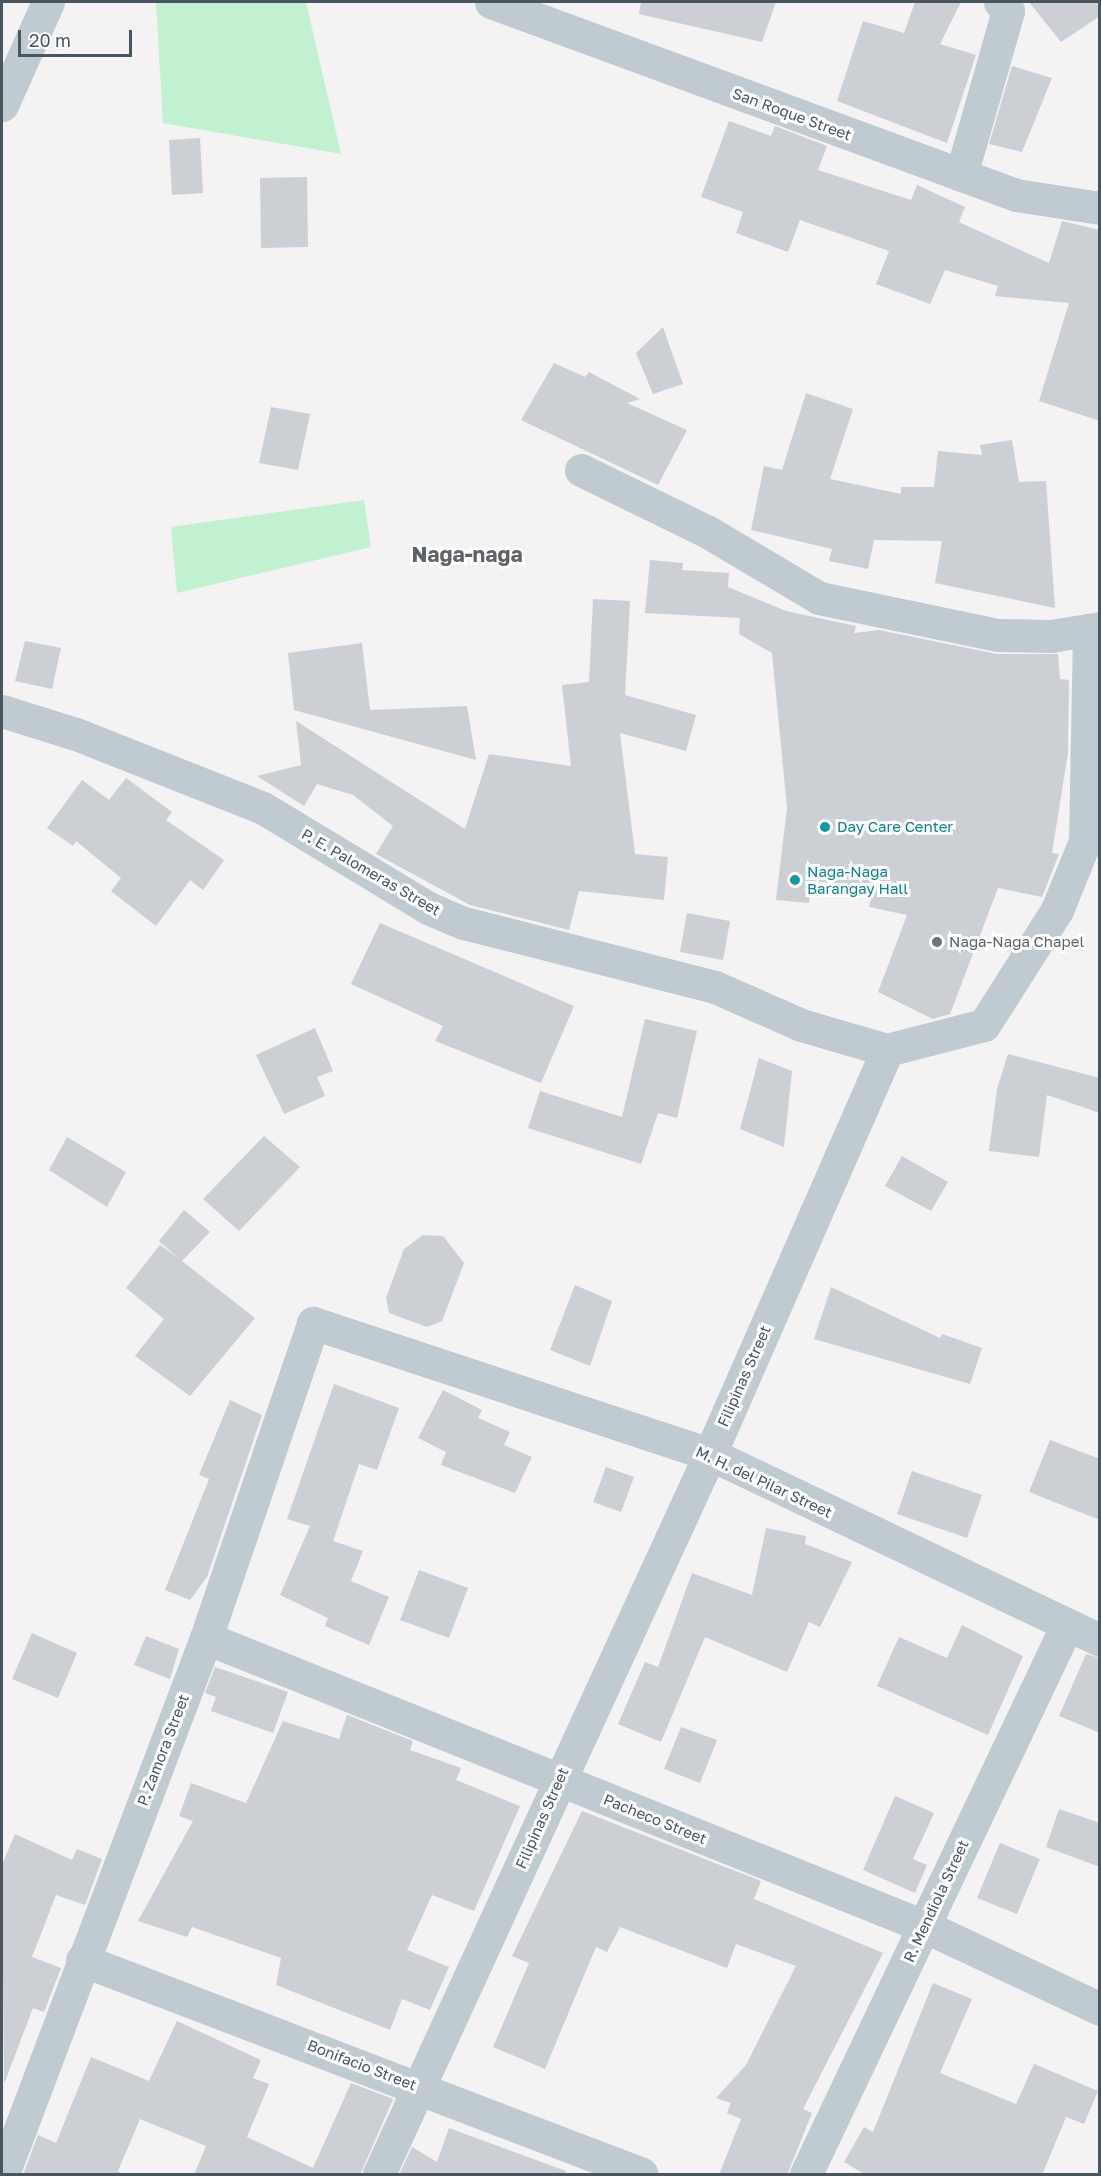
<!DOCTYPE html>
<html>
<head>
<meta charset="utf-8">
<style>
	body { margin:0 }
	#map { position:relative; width:1101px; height:2176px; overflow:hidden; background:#f4f2f2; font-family:"Golos Text",sans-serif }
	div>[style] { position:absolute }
	.green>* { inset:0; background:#c1f1d1 }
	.building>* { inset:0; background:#cccfd4 }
	.minor>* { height:33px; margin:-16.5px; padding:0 16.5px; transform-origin:16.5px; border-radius:16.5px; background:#c0cad1 }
	.dots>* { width:16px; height:16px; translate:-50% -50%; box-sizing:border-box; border:3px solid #fff; border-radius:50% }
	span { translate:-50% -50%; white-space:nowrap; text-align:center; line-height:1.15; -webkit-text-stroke:6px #fff; paint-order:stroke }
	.street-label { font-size:15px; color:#495660 }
	.culture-label { font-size:15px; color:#0d838f }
	.left { translate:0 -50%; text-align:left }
	.worship-label { font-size:15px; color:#5b616d }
	.district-label { font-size:21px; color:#5e6367; font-weight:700 }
	.frame { position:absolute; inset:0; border:3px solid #495660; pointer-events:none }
	.scale { position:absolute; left:18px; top:30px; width:114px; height:27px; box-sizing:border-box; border:3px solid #495660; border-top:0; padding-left:8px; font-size:18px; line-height:21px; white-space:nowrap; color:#495660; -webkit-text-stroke:4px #fff; paint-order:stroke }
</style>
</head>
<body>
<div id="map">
	<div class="green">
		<div style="clip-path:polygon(156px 2px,306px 2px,341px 154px,163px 123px)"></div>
		<div style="clip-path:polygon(364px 500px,371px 547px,177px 593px,171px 527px)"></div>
	</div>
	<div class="building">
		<div style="clip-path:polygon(641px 2px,776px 2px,762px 42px,639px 14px)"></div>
		<div style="clip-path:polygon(915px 2px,961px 2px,940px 44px,976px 55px,947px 143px,837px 101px,863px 21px,904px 33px)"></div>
		<div style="clip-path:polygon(1029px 2px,1100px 2px,1100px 16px,1061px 42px)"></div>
		<div style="clip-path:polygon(1012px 66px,1052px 78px,1022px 152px,989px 144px)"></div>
		<div style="clip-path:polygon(729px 121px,771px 136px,775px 126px,827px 146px,818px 170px,911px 200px,917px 185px,965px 207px,959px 222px,1049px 263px,1062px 221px,1100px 230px,1100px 421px,1039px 401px,1069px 303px,995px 296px,998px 286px,945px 270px,930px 304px,876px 284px,889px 251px,800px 220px,788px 252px,736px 233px,743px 212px,701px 197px)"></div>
		<div style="clip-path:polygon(200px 138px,203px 193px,172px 195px,169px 140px)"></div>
		<div style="clip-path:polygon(307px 177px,308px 247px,261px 248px,260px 178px)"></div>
		<div style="clip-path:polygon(663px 327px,683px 384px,653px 394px,636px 353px)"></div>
		<div style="clip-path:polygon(554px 363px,585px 377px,589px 372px,640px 399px,627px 403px,687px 430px,658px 485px,521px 420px)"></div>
		<div style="clip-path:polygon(806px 393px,853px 409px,830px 479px,901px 494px,901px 487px,934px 487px,938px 451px,982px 455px,980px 445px,1012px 440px,1019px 482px,1046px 481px,1055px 608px,935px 583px,942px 541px,874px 540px,868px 569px,829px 561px,832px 549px,751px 530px,764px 466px,782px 470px)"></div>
		<div style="clip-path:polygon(271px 407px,310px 414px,298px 470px,259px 463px)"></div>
		<div style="clip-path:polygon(650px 560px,683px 563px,682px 570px,729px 573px,728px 587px,786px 611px,856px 626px,854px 633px,879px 630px,997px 654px,1058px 654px,1060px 679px,1069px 680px,1068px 753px,1052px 853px,1059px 854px,1042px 897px,998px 888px,950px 1014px,933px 1019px,878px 992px,907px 915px,869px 907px,874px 886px,811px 881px,809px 903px,776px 900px,787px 808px,772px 653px,739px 634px,740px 618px,645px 613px)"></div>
		<div style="clip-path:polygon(593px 599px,630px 601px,625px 695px,696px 715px,686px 751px,620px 733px,635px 854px,668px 857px,664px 900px,579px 891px,569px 930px,470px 905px,376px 854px,393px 826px,353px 795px,317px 784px,304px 806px,257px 776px,301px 765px,296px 721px,465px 829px,489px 754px,571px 766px,562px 685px,589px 682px)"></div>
		<div style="clip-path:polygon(25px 641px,61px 648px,52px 689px,15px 681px)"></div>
		<div style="clip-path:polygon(362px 643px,370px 710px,467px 706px,476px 760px,294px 710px,288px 653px)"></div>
		<div style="clip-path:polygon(126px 778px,172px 812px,166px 820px,224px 860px,203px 890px,190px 880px,156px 926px,111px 891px,121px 878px,76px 841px,73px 846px,47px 828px,82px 780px,109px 800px)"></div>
		<div style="clip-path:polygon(687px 913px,730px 921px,723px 960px,680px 952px)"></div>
		<div style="clip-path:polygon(380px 923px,574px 1006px,541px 1083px,435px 1041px,443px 1026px,351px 984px)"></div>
		<div style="clip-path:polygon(645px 1019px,697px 1031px,677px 1118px,658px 1113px,641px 1164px,528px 1128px,540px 1091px,622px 1117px)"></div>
		<div style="clip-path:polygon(315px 1028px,333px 1071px,317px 1077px,325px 1096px,284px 1114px,256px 1055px)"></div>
		<div style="clip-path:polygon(1008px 1054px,1100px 1078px,1100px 1113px,1047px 1095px,1039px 1157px,989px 1151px,997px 1089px)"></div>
		<div style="clip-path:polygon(759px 1058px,792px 1071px,784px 1147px,740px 1129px)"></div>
		<div style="clip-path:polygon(264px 1136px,300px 1167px,239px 1231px,203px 1199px)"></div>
		<div style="clip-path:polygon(67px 1137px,126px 1172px,107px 1207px,49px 1170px)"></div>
		<div style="clip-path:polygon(902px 1156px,948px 1182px,931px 1211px,885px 1186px)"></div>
		<div style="clip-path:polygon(184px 1210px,210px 1232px,182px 1261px,255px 1318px,190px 1396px,135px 1356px,164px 1319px,126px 1288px,160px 1245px,178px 1258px,159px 1241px)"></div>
		<div style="clip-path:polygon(423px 1235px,443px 1236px,464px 1263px,442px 1321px,427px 1327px,389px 1313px,386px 1298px,404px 1249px)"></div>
		<div style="clip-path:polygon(575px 1285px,612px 1301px,590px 1366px,550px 1350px)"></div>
		<div style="clip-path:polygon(831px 1287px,940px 1338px,942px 1334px,982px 1348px,970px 1384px,814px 1339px)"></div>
		<div style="clip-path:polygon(334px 1384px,399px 1408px,377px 1470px,359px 1464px,333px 1541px,363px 1551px,351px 1581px,389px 1597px,369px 1645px,325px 1626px,328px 1618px,280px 1595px,310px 1526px,287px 1519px)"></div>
		<div style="clip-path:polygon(443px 1390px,482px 1410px,478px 1418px,510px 1432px,504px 1445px,532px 1457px,515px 1493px,441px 1465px,446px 1452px,418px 1438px)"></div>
		<div style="clip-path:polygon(230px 1400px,262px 1415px,207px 1577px,190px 1600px,165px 1590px,209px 1479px,199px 1475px)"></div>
		<div style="clip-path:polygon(1050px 1440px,1100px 1459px,1100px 1520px,1029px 1492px)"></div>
		<div style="clip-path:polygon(606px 1467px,634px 1477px,621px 1512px,593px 1502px)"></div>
		<div style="clip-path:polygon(912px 1471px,982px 1495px,967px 1538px,897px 1514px)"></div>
		<div style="clip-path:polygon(766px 1528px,806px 1536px,805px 1544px,852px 1562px,820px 1627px,809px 1622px,787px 1672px,705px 1637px,661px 1742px,618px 1724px,645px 1662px,658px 1667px,692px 1573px,752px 1595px)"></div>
		<div style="clip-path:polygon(419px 1570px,468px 1588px,449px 1638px,400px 1620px)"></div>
		<div style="clip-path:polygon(962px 1625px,1023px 1656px,988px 1735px,877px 1686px,899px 1637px,947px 1658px)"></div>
		<div style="clip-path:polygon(32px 1633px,77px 1653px,58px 1698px,12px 1679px)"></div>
		<div style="clip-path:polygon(146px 1636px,179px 1649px,170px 1679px,134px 1665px)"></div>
		<div style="clip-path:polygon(1086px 1654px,1100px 1658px,1100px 1733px,1059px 1716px)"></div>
		<div style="clip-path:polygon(215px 1667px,288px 1692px,273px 1733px,211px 1711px,216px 1697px,205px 1693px)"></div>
		<div style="clip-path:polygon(347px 1715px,413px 1741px,410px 1750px,461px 1768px,456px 1780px,520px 1806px,474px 1911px,432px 1895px,407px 1950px,449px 1967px,430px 2010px,402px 1999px,390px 2030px,276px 1985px,281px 1958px,192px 1927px,187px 1937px,138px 1921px,193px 1821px,179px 1816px,191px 1783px,246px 1803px,283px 1721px,339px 1739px)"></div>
		<div style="clip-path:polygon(681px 1727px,717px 1740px,700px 1783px,664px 1769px)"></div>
		<div style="clip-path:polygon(895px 1796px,934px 1813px,913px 1859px,927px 1865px,915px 1893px,863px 1870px)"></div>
		<div style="clip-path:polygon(1059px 1809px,1100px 1823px,1100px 1867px,1046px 1847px)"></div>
		<div style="clip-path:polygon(582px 1811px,761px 1881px,754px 1899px,883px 1953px,803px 2109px,812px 2113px,787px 2175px,719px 2175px,741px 2119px,727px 2113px,731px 2103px,716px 2098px,746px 2065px,796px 1966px,736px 1944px,727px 1968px,620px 1927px,607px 1952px,596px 1947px,545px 2069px,493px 2047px,529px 1963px,512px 1956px)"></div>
		<div style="clip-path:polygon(15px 1834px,72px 1860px,77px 1849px,102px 1859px,85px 1905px,56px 1895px,32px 1957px,61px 1968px,44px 2012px,33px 2008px,4px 2084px,2px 1865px)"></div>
		<div style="clip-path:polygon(1000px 1843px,1040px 1859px,1017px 1914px,977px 1898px)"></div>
		<div style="clip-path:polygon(933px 1983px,972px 1999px,940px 2073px,1016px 2104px,1034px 2064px,1098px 2091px,1084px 2124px,1066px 2117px,1042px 2175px,866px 2175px,844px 2162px,864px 2127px,873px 2132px)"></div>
		<div style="clip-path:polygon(177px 2021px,261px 2060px,253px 2078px,269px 2084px,247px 2137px,313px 2168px,351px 2083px,393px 2099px,360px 2175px,194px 2175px,206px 2146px,140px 2119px,118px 2171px,125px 2175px,23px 2175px,38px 2135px,56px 2143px,91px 2057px,149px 2081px)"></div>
		<div style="clip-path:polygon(449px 2128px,566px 2171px,565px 2175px,399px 2175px,412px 2147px,437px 2162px)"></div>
	</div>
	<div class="minor">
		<div style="left:491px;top:2px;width:559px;rotate:20.18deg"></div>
		<div style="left:1016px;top:195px;width:85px;rotate:8.8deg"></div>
		<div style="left:2px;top:105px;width:113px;rotate:-65.9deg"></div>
		<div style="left:961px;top:175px;width:171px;rotate:-74deg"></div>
		<div style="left:1008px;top:11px;width:12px;rotate:-132deg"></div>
		<div style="left:581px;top:470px;width:141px;rotate:26deg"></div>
		<div style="left:708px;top:532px;width:129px;rotate:30.7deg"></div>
		<div style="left:819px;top:598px;width:183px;rotate:11.7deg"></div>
		<div style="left:998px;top:635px;width:53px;rotate:1.1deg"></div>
		<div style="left:1051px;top:636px;width:50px;rotate:-9.3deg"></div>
		<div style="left:2px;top:711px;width:77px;rotate:17.3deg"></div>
		<div style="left:76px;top:734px;width:201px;rotate:21.6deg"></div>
		<div style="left:263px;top:808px;width:193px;rotate:31.2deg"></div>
		<div style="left:428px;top:908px;width:39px;rotate:23deg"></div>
		<div style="left:464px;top:923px;width:259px;rotate:14.3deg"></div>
		<div style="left:715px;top:987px;width:94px;rotate:23.8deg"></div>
		<div style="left:801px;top:1025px;width:90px;rotate:16.2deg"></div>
		<div style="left:887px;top:1050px;width:100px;rotate:-14.5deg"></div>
		<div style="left:984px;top:1025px;width:136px;rotate:-57.6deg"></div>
		<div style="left:1057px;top:910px;width:74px;rotate:-67.9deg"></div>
		<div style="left:1085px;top:841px;width:211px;rotate:-88.9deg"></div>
		<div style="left:206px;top:1638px;width:774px;rotate:21.86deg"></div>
		<div style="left:924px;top:1926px;width:195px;rotate:25.2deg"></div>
		<div style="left:82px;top:1960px;width:599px;rotate:20.91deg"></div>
		<div style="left:3px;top:2174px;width:573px;rotate:-69.26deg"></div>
		<div style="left:206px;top:1638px;width:333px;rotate:-71.2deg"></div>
		<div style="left:313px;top:1323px;width:418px;rotate:18.3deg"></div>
		<div style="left:710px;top:1454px;width:432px;rotate:25.5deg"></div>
		<div style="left:379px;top:2174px;width:792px;rotate:-65.31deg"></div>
		<div style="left:710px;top:1454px;width:441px;rotate:-66.3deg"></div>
		<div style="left:806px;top:2174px;width:606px;rotate:-64.58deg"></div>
	</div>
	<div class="dots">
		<div style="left:825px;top:827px;background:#0f9aa8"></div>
		<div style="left:795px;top:880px;background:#0f9aa8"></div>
		<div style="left:937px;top:942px;background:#6b7280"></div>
	</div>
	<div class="street-label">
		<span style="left:792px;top:114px;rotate:20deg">San Roque Street</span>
		<span style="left:371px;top:872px;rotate:30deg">P. E. Palomeras Street</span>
		<span style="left:744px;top:1376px;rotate:-66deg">Filipinas Street</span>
		<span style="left:764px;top:1482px;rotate:25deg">M. H. del Pilar Street</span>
		<span style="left:163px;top:1750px;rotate:-69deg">P. Zamora Street</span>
		<span style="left:542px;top:1818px;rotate:-66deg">Filipinas Street</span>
		<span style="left:655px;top:1819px;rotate:22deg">Pacheco Street</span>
		<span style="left:936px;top:1901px;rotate:-65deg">R. Mendiola Street</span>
		<span style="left:362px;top:2065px;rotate:21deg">Bonifacio Street</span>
	</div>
	<div class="culture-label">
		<span class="left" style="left:837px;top:827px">Day Care Center</span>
		<span class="left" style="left:807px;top:880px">Naga-Naga<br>Barangay Hall</span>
	</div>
	<div class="worship-label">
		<span class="left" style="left:949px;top:942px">Naga-Naga Chapel</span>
	</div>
	<div class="district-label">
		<span style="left:467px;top:554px">Naga-naga</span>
	</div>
	<div class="frame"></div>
	<div class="scale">20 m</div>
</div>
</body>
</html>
